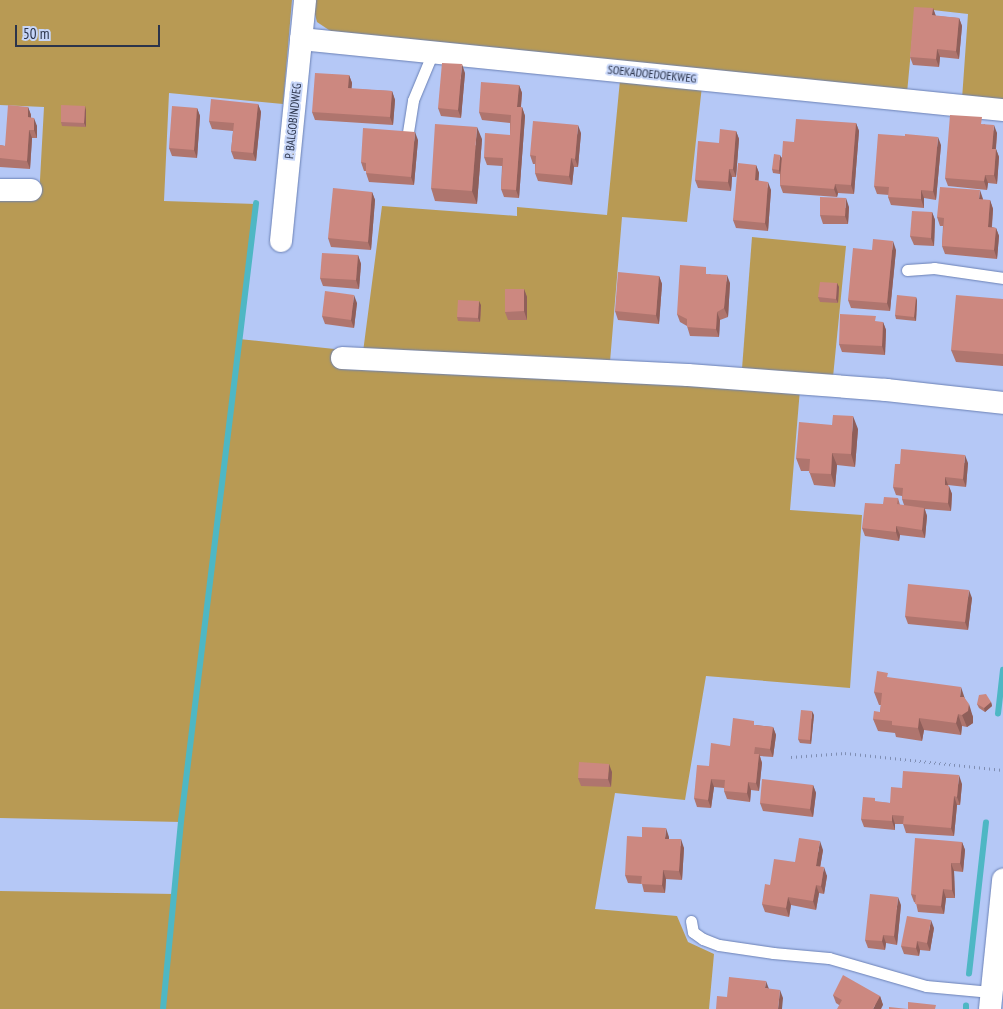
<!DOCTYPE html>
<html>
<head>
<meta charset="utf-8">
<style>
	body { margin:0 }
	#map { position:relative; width:1003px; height:1009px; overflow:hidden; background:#b5c8f6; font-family:"PT Sans Narrow",sans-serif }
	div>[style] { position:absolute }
	.green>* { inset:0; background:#b89a54 }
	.stream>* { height:5.5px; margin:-2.75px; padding:0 2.75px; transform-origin:2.75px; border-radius:2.75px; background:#4eb7c4 }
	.path>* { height:3px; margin-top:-1.5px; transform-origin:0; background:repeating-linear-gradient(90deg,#7f8eb3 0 1px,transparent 0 5px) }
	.roads { filter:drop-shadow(0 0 1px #6a80b5) drop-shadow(0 0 1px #6a80b5) }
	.lane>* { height:11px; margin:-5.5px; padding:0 5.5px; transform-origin:5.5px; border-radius:5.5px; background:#fff }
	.street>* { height:22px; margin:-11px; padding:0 11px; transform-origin:11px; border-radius:11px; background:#fff }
	.wall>* { inset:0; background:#af756e }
	.shaded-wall>* { inset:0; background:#8f5f5a }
	.building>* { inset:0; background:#cc8880 }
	span { translate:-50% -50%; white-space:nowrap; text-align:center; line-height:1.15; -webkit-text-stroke:4px #c6d5f8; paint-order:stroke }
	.street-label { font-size:12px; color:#2b344b }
	.scale { position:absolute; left:15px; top:25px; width:145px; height:22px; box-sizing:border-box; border:2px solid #2b344b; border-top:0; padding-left:6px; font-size:15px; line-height:18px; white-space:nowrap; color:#2b344b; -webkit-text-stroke:4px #c6d5f8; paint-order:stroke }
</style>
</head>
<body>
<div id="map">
	<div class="green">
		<div style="clip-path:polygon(0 0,292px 0,283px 104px,169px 93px,164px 201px,256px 204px,239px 339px,363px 352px,382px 206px,517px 216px,517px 207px,607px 215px,620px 80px,702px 86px,687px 222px,622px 217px,609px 374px,800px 389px,790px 510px,862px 515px,850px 688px,706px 676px,685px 800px,615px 793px,595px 909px,677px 916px,688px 942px,714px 954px,709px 1009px,0 1009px,0 891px,174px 894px,181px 822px,0 818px,0 197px,39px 198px,44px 107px,0 105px)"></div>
		<div style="clip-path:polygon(313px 0,1003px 0,1003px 103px,962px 99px,968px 14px,915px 8px,907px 93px,335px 34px,317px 22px,313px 7px)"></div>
		<div style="clip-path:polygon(752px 237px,846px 246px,833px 377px,742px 369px)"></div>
	</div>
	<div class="stream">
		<div style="left:998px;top:714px;width:44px;rotate:-83.5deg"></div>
		<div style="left:969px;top:974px;width:152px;rotate:-83.6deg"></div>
		<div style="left:163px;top:1009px;width:189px;rotate:-84.5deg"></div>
		<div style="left:181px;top:821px;width:622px;rotate:-83.07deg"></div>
		<div style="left:966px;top:1009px;width:3px;rotate:-90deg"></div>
	</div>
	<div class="path">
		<div style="left:791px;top:757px;width:54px;rotate:-4.2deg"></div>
		<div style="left:845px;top:753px;width:159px;rotate:6.1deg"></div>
	</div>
	<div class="roads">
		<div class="lane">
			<div style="left:408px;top:132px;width:32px;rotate:-81deg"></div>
			<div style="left:413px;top:100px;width:52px;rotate:-67.4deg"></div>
			<div style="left:907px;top:270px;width:27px;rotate:-4deg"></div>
			<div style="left:934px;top:268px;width:70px;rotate:8.2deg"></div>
			<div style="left:691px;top:921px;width:11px;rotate:80deg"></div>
			<div style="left:693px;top:932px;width:12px;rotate:35deg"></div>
			<div style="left:703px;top:939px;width:17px;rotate:21deg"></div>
			<div style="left:719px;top:945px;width:55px;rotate:8.4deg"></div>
			<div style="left:773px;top:953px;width:56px;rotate:5.1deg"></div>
			<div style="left:829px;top:958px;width:101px;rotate:16.1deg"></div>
			<div style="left:926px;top:986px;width:65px;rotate:5.3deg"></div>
		</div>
		<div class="street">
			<div style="left:301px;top:39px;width:706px;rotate:5.78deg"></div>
			<div style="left:0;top:190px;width:31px"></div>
			<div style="left:281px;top:241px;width:242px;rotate:-84.3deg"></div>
			<div style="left:342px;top:358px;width:346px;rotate:2.8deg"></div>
			<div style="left:688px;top:375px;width:199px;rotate:4.3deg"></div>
			<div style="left:886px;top:390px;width:118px;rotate:6.3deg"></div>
			<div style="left:990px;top:1009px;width:130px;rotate:-84.2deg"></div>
		</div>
	</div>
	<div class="wall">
		<div style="clip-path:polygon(933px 8px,936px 16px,959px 18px,962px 26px,959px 59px,940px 57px,939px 67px,913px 65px,910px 57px)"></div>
		<div style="clip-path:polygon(465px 73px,461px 118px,441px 116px,438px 108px)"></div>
		<div style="clip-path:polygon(349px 75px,352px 83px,351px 89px,392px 91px,395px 100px,393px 125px,315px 120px,312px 112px)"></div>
		<div style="clip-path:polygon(519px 85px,522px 93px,521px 107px,522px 107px,525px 116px,519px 198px,504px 197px,501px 189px,502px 166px,487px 165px,484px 157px,510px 135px,510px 123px,482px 120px,479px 112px)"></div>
		<div style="clip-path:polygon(258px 104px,261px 112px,256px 161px,234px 159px,231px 151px,233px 131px,212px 129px,209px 121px)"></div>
		<div style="clip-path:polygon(28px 107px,31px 115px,31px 118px,37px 126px,37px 138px,32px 138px,30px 169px,0 167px,0 145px,5px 146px)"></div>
		<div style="clip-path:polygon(197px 108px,200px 116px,197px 158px,172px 156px,169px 148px)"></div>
		<div style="clip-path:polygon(86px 110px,86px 127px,62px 126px,61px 122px)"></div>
		<div style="clip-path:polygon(856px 123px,859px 131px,854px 194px,838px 193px,837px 197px,783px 193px,780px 185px,780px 174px,773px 173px,772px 169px,794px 142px)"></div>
		<div style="clip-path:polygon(984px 124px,997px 133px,996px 149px,999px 157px,997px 184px,988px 183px,987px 190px,948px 186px,945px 178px)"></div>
		<div style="clip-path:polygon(736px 131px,739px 139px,736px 177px,732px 177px,731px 191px,698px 188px,695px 180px)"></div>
		<div style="clip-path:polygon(581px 133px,578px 167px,574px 167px,572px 185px,538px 181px,535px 173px,535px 164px,533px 164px,530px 155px)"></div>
		<div style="clip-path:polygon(482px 139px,477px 204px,435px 201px,431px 188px)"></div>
		<div style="clip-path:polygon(418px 140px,414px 185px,369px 182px,366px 173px,366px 171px,364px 171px,361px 162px)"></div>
		<div style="clip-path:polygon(941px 145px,936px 200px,924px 198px,924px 208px,891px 205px,888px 197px,889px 195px,877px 194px,874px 186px)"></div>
		<div style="clip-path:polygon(756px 165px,759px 173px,758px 181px,771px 190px,768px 231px,736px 228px,733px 220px)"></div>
		<div style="clip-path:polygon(372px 192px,375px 200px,371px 250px,331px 247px,328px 238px)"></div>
		<div style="clip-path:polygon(983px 199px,983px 200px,990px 200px,993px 209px,992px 227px,996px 228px,999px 236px,997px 259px,945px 254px,942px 246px,943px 226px,940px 226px,937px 217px)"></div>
		<div style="clip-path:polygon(849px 207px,848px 224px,823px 224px,820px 215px)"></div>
		<div style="clip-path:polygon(932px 212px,935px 220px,934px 246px,914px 245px,910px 236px)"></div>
		<div style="clip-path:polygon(872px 250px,896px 250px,890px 311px,851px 308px,848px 300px)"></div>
		<div style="clip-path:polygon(358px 255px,361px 264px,359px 289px,323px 286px,320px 278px)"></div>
		<div style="clip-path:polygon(709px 274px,730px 283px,728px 317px,720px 320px,719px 337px,690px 336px,687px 326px,680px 322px,677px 314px)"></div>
		<div style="clip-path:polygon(659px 276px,662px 284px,659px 324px,618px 320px,615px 311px)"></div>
		<div style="clip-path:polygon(837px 283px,839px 287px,838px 303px,820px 302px,818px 297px)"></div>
		<div style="clip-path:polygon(524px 289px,527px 297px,527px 320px,508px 320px,505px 312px)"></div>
		<div style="clip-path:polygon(916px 297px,917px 301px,916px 321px,896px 319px,895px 315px)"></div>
		<div style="clip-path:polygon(1003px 299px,1003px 366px,956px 362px,951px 350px)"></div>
		<div style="clip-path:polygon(357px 303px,354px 328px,325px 324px,322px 316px)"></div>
		<div style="clip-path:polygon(481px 305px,480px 322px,458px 321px,457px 317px)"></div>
		<div style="clip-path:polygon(877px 322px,883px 322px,886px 330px,885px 355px,842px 352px,839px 344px)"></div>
		<div style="clip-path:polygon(858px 429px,855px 467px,837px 465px,835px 487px,814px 485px,809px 471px,801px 471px,796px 458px)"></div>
		<div style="clip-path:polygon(968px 463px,966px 487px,948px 485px,952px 494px,951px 511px,925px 509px,927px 516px,925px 538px,900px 535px,899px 541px,865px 536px,862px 528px,883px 504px,898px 498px,900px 505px,904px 505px,902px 499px,902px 496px,896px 495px,893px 487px,900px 464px)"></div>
		<div style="clip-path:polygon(972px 598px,968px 630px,908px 624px,905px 616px)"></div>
		<div style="clip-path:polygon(889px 678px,965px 699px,973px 717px,973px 723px,967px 727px,962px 726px,961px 735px,924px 730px,922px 741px,896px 737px,895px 733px,878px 731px,873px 719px,880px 712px,881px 705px,879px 705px,874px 692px)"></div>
		<div style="clip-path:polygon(991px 702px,992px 706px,985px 712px,979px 708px,977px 704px)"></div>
		<div style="clip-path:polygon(814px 715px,811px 744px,800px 743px,798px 739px)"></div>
		<div style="clip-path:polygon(756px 725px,773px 727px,776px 735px,773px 757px,760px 756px,762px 763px,759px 791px,751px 790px,750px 802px,727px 799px,724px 791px,724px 788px,714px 787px,711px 808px,697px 807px,694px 798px,709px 766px,730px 746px)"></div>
		<div style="clip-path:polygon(612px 772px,611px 787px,581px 786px,578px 778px)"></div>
		<div style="clip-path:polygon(962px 784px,960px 805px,957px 805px,954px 836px,906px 833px,903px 824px,895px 824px,895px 830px,864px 827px,861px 819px,876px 802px,890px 803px,902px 788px)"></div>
		<div style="clip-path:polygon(813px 785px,816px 793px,813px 817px,763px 811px,760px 803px)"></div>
		<div style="clip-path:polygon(642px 837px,669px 837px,669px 839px,684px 848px,682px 880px,666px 879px,665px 893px,644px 892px,642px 884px,628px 883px,625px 875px)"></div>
		<div style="clip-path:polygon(962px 842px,965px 850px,963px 872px,954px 871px,955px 898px,946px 898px,944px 914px,918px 912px,916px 903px,914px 902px,911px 894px)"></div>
		<div style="clip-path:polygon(823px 850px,820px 867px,827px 876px,824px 894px,819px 893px,816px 910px,791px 905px,789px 917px,765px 912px,762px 904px,770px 885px,795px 862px)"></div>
		<div style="clip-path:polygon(901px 905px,897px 945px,886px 943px,885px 950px,868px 948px,865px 940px)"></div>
		<div style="clip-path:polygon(934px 928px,930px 951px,920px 950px,919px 956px,904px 954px,901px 946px)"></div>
		<div style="clip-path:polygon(833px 995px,880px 996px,883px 1005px,839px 1005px,836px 1003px)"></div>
	</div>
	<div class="shaded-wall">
		<div style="clip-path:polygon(933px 8px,936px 17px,932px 15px)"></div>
		<div style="clip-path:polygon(959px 18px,962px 26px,959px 59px,956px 51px)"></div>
		<div style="clip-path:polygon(937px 49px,940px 57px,939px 67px,936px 59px)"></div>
		<div style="clip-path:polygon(462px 64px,465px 73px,461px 118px,458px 110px)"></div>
		<div style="clip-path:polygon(349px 75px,352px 83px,351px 97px,348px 88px)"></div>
		<div style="clip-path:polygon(519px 85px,522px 93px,520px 116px,517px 107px)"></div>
		<div style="clip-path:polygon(392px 91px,395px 100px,393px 125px,390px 117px)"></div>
		<div style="clip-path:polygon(258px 104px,261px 112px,256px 161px,253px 153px)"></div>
		<div style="clip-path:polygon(85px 106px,86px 110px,86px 127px,84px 123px)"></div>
		<div style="clip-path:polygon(28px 107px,31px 115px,31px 126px,28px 117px)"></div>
		<div style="clip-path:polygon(522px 107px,525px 116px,519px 198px,516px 190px)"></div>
		<div style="clip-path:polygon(197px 108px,200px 116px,197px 158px,194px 150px)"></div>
		<div style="clip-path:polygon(34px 118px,37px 126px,37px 138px,34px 130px)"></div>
		<div style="clip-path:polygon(856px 123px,859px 131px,854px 194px,851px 185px)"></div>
		<div style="clip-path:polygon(578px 125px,581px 133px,578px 167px,575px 159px)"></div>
		<div style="clip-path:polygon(994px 125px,997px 133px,995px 157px,992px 149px)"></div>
		<div style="clip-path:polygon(477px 127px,482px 139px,477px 204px,472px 191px)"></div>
		<div style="clip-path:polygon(29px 130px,32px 138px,30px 169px,27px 161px)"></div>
		<div style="clip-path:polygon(736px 131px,739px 139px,736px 177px,733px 169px)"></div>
		<div style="clip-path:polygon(415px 132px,418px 140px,414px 185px,411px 177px)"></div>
		<div style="clip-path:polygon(938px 137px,941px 145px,936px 200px,933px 191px)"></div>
		<div style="clip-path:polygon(996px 149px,999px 157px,997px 184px,994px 175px)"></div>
		<div style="clip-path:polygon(780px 155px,782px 159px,780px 174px,779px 170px)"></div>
		<div style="clip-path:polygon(571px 158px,574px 167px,572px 185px,569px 176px)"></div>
		<div style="clip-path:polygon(756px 165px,759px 173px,758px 189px,755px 180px)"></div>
		<div style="clip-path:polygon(729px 169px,732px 177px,731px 191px,728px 182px)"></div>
		<div style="clip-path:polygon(985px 175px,988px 183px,987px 190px,984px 181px)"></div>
		<div style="clip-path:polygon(768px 182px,771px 190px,768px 231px,765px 223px)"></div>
		<div style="clip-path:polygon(835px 184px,838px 193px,837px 197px,834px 189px)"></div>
		<div style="clip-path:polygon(921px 190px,924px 198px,924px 208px,921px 199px)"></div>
		<div style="clip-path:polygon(980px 190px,983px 199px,982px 208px,979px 199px)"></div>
		<div style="clip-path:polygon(372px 192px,375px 200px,371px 250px,368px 242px)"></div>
		<div style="clip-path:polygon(846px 198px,849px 207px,848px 224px,845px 216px)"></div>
		<div style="clip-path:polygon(990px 200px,993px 209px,991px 235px,988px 227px)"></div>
		<div style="clip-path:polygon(932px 212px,935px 220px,934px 246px,931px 238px)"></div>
		<div style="clip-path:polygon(996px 228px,999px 236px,997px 259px,994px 250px)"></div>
		<div style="clip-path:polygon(893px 241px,896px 250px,890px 311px,887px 303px)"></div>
		<div style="clip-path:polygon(358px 255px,361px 264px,359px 289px,356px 280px)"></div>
		<div style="clip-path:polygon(727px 275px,730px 283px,728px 317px,724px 308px)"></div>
		<div style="clip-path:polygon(659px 276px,662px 284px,659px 324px,656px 315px)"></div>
		<div style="clip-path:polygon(837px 283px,839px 287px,838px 303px,836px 299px)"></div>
		<div style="clip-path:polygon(524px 289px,527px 297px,527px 320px,524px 311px)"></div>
		<div style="clip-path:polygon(354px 295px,357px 303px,354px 328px,351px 320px)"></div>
		<div style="clip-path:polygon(916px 297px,917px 301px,916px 321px,914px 317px)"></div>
		<div style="clip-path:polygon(479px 301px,481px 305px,480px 322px,478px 318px)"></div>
		<div style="clip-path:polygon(717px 312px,720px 320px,719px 337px,716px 329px)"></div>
		<div style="clip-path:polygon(883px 322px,886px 330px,885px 355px,882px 346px)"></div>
		<div style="clip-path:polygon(853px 416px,858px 429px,855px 467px,851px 454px)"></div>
		<div style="clip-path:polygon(832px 453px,837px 465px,835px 487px,831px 474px)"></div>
		<div style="clip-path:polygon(965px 455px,968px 463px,966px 487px,963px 479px)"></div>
		<div style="clip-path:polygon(945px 477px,948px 485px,945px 485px)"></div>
		<div style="clip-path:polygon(949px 486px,952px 494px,951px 511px,948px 503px)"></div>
		<div style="clip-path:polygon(924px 508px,927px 516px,925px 538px,922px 530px)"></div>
		<div style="clip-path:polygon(896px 526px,900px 535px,899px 541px,896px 532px)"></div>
		<div style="clip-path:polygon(969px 590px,972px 598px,968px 630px,965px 622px)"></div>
		<div style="clip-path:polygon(961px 687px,965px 699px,960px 697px)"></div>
		<div style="clip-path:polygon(991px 702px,992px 706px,985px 712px,984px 708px)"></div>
		<div style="clip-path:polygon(969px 704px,973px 717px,973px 723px,967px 727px,962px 715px)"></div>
		<div style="clip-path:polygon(812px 711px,814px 715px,811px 744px,810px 740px)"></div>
		<div style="clip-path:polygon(958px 714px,962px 726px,961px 735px,956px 723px)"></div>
		<div style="clip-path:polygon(919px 718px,924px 730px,922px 741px,918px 728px)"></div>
		<div style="clip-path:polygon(773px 727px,776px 735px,773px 757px,770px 749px)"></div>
		<div style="clip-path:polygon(759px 754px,762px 763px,759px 791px,756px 783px)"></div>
		<div style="clip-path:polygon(609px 764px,612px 772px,611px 787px,608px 779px)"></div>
		<div style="clip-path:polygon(959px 775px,962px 784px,960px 805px,957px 797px)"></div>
		<div style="clip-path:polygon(711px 779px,714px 787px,711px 808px,708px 800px)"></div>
		<div style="clip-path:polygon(748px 782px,751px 790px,750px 802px,747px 793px)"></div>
		<div style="clip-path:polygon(813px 785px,816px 793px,813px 817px,810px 809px)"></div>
		<div style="clip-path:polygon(954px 796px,957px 805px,954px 836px,951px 828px)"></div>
		<div style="clip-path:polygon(892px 815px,895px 824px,895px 830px,892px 821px)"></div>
		<div style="clip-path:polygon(666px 828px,669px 837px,669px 847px,665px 839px)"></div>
		<div style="clip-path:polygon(681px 839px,684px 848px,682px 880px,679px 871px)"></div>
		<div style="clip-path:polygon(820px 841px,823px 850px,819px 874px,816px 866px)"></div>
		<div style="clip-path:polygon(962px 842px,965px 850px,963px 872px,960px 863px)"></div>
		<div style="clip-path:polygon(951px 863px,954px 871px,955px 898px,952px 890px)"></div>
		<div style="clip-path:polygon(824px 867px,827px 876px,824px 894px,821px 886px)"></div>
		<div style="clip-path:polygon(663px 870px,666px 879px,665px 893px,662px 885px)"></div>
		<div style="clip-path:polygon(816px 885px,819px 893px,816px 910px,813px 901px)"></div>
		<div style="clip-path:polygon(943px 889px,946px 898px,944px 914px,941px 906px)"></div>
		<div style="clip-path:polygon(788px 897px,791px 905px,789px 917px,786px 908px)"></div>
		<div style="clip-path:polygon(898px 897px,901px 905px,897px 945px,894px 936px)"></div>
		<div style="clip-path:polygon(931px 920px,934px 928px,930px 951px,927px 943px)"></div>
		<div style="clip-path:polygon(883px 935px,886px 943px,885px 950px,882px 941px)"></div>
		<div style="clip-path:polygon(917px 941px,920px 950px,919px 956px,916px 948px)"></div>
		<div style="clip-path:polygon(766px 981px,769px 989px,765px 988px)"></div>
		<div style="clip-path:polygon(780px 990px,783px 998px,782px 1009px,778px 1009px)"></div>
		<div style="clip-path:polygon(880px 996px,883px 1005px,881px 1009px,873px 1009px)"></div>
	</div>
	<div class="building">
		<div style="clip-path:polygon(914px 7px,933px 8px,932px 15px,959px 18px,956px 51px,937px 49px,936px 59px,910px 57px)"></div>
		<div style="clip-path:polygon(442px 63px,462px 64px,458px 110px,438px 108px)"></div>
		<div style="clip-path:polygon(315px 73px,349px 75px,348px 88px,392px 91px,390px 117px,312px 112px)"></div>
		<div style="clip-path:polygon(481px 82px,519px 85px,517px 107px,522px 107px,516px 190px,501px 189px,503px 158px,484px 157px,485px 133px,510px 135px,511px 115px,479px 112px)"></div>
		<div style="clip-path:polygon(211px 99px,258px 104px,253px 153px,231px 151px,234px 123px,209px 121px)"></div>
		<div style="clip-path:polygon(8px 105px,28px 107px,28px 117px,34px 118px,34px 130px,29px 130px,27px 161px,0 158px,0 145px,5px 146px)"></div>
		<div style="clip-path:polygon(61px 105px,85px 106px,84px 123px,61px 122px)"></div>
		<div style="clip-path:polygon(172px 106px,197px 108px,194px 150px,169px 148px)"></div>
		<div style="clip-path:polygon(950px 115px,982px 117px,981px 124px,994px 125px,992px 149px,996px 149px,994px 175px,985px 175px,984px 181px,945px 178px)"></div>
		<div style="clip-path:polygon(796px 119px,856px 123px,851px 185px,835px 184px,834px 189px,780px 185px,783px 141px,794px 142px)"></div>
		<div style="clip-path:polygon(533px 121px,578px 125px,575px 159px,571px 158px,569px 176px,535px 173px,536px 156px,530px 155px)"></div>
		<div style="clip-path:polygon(435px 124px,477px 127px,472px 191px,431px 188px)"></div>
		<div style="clip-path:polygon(363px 128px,415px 132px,411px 177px,366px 173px,366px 163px,361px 162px)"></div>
		<div style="clip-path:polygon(720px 129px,736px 131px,733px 169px,729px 169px,728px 182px,695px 180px,698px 141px,719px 143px)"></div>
		<div style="clip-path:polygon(878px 134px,905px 136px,905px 134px,938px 137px,933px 191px,921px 190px,921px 199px,888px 197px,889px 187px,874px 186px)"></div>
		<div style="clip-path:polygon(774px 154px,780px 155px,779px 170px,772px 169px)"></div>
		<div style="clip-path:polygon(738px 163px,756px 165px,755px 180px,768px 182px,765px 223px,733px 220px)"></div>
		<div style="clip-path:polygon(940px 187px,980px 190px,979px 199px,990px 200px,988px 227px,996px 228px,994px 250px,942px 246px,944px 218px,937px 217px)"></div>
		<div style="clip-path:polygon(333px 188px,372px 192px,368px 242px,328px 238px)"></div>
		<div style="clip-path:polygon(820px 197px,846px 198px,845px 216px,820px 215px)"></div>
		<div style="clip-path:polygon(912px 211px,932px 212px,931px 238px,910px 236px)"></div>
		<div style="clip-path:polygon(873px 239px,893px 241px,887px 303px,848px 300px,853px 248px,872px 250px)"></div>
		<div style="clip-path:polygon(322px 253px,358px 255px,356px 280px,320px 278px)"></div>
		<div style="clip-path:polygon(680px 265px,706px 267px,706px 274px,727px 275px,724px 308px,717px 312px,716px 329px,687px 327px,687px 319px,677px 314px)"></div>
		<div style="clip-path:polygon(618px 272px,659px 276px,656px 315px,615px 311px)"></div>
		<div style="clip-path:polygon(820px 282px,837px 283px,836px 299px,818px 297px)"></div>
		<div style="clip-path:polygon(505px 289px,524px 289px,524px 311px,505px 312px)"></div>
		<div style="clip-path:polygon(325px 291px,354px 295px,351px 320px,322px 316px)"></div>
		<div style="clip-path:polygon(897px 295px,916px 297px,914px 317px,895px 315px)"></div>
		<div style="clip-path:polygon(956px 295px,1003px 299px,1003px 354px,951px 350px)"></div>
		<div style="clip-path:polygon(458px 300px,479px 301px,478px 318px,457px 317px)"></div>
		<div style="clip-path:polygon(840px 314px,876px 316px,875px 321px,883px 322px,882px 346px,839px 344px)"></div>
		<div style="clip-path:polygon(833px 415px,853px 416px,851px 454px,832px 453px,831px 474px,809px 473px,810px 459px,796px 458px,799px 422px,832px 425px)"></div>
		<div style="clip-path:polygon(901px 449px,965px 455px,963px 479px,945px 477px,945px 485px,949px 486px,948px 503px,902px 499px,903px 488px,893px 487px,895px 464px,900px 464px)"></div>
		<div style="clip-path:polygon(884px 497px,898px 498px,897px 504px,924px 508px,922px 530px,896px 526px,896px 532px,862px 528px,865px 503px,883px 504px)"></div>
		<div style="clip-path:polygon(908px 584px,969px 590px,965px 622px,905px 616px)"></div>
		<div style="clip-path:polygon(877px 671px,888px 673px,887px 677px,961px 687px,960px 697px,964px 697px,969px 704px,968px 711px,962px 715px,958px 714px,956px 723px,919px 718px,918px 728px,892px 725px,892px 721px,873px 719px,874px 711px,880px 712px,882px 693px,874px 692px)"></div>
		<div style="clip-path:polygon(986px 694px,991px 702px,984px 708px,977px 704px,979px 695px)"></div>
		<div style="clip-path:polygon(801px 710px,812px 711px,810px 740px,798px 739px)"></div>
		<div style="clip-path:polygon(733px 718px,754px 721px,754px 725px,773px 727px,770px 749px,755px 747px,754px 754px,759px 754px,756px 783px,748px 782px,747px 793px,724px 791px,725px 780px,711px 779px,708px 800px,694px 798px,697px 765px,709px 766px,711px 743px,730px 746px)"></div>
		<div style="clip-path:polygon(579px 762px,609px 764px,608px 779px,578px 778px)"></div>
		<div style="clip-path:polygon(903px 771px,959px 775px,957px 797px,954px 796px,951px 828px,903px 824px,904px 816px,892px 815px,892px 821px,861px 819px,863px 797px,875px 798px,875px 801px,890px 803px,891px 787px,902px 788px)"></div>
		<div style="clip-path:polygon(762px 779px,813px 785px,810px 809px,760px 803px)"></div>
		<div style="clip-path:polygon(642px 827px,666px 828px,665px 839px,681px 839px,679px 871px,663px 870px,662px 885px,641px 884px,642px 876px,625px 875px,627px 836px,642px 837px)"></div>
		<div style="clip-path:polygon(799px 838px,820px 841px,816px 866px,824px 867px,821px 886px,816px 885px,813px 901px,788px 897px,786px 908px,762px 904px,765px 884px,770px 885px,774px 859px,795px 862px)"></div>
		<div style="clip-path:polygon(915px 838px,962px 842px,960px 863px,951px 863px,952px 890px,943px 889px,941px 906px,915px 904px,916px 895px,911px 894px)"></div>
		<div style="clip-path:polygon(870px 894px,898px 897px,894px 936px,883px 935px,882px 941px,865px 940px)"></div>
		<div style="clip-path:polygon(907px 916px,931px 920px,927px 943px,917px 941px,916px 948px,901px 946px)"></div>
		<div style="clip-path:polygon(843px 975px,880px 996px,873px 1009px,837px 1009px,842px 1000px,833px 995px)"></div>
		<div style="clip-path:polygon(729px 977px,766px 981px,765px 988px,780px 990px,778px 1009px,716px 1009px,717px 996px,727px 997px)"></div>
		<div style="clip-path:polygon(908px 1002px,936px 1005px,935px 1009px,889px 1009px,889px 1007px,908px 1009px)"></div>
	</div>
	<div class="street-label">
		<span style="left:652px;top:74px;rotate:6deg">SOEKADOEDOEKWEG</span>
		<span style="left:293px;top:121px;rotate:-84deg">P. BALGOBINDWEG</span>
	</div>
	<div class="scale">50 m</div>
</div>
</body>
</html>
